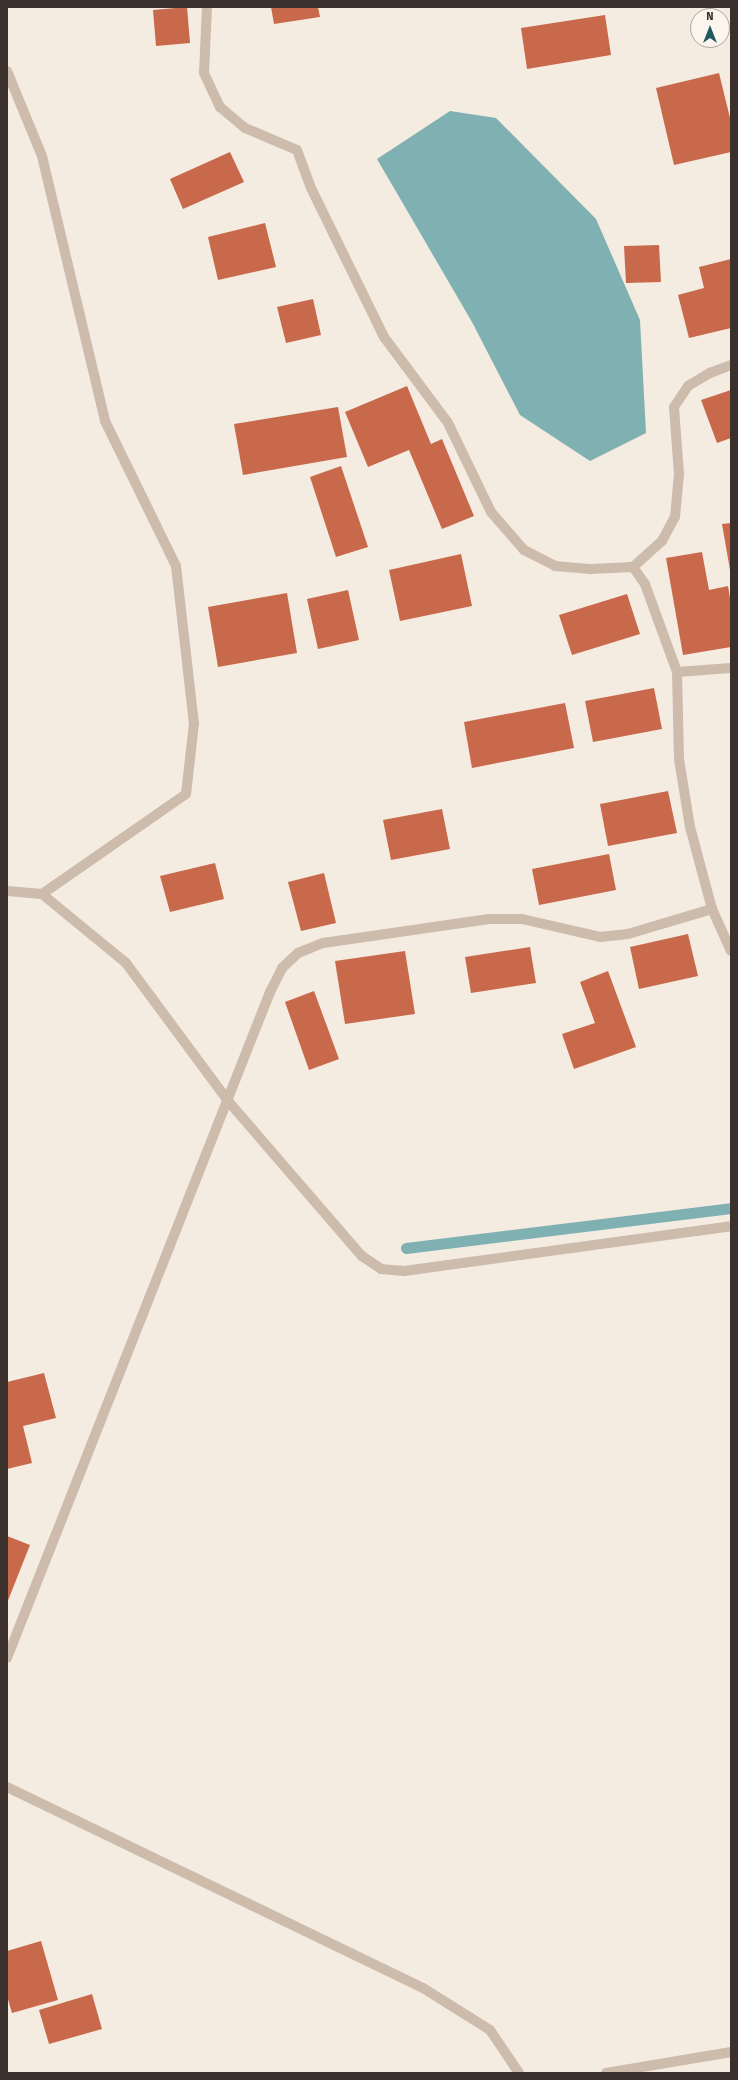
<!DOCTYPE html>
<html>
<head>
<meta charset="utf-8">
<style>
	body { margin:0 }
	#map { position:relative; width:738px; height:2080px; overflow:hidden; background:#f4ebe1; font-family:"Fira Sans",sans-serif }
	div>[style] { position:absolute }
	.water>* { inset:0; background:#7fb0b2 }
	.stream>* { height:11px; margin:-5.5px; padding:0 5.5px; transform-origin:5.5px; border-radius:5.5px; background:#7fb0b2 }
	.building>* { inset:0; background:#c8694b }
	.minor>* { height:10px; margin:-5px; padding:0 5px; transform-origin:5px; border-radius:5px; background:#cdbbac }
	.tertiary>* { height:10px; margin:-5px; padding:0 5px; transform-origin:5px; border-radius:5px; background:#cdbbac }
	span { translate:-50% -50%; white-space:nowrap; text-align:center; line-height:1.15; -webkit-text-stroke:3px #fbf5ee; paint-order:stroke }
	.frame { position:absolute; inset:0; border:8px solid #3b302b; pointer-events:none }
	.north { position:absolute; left:690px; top:8px; width:40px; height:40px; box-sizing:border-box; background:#fbf5ee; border:1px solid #aea6a0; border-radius:50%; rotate:0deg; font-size:11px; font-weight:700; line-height:16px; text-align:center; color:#3b302b }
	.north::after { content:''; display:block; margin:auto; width:14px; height:18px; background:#1f5a5e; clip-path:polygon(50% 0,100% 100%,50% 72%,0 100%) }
</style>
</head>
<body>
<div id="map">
	<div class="water">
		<div style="clip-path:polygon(450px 111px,496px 118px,596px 219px,640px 320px,646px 433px,590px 461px,520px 415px,472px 322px,377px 159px)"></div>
	</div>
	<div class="stream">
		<div style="left:406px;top:1248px;width:327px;rotate:-7deg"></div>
	</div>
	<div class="building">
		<div style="clip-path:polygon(187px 7px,190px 43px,156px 46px,153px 10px)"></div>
		<div style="clip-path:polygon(271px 7px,318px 7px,320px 17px,274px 24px)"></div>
		<div style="clip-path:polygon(605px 15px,611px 55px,527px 69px,521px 28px)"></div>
		<div style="clip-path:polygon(719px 73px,731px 122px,731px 152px,674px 165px,656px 88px)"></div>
		<div style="clip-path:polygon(230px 152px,244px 182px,183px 209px,170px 179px)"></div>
		<div style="clip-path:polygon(265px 223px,276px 267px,218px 280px,208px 237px)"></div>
		<div style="clip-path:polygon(659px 245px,661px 282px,626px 283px,624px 246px)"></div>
		<div style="clip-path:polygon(731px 259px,731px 328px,689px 338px,678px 295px,704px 288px,699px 267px)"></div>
		<div style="clip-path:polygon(313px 299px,321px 335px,286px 343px,277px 307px)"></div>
		<div style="clip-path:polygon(407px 386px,431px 444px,442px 439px,474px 516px,442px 529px,409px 450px,368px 467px,345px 412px)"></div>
		<div style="clip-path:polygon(731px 390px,731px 438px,717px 443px,701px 400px)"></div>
		<div style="clip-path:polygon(338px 407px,347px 457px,243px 475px,234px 424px)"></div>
		<div style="clip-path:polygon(341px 466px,368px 547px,336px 557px,310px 477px)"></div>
		<div style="clip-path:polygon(731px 523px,731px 570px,730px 570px,722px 524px)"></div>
		<div style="clip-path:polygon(702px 552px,709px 590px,728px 586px,731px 604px,731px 647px,683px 655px,666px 558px)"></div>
		<div style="clip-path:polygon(461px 554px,472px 606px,400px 621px,389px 570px)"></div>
		<div style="clip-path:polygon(348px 590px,359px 640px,318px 649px,307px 599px)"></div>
		<div style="clip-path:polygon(287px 593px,297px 653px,218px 667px,208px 607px)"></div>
		<div style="clip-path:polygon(627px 594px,640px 634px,572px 655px,559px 615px)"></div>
		<div style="clip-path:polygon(654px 688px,662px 729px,593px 742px,585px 701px)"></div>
		<div style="clip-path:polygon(565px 703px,574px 748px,472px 768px,464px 722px)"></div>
		<div style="clip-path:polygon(668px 791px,677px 833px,608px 846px,600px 804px)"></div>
		<div style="clip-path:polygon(442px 809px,450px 849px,391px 860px,383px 820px)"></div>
		<div style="clip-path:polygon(609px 854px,616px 890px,539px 905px,532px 869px)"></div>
		<div style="clip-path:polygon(215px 863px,224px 899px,170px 912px,160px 876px)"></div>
		<div style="clip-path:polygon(324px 873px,336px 923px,301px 931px,288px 882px)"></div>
		<div style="clip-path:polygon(688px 934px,698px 976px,639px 989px,630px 947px)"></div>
		<div style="clip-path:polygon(530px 947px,536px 983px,471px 993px,465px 957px)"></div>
		<div style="clip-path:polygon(405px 951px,415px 1014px,345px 1024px,335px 961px)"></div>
		<div style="clip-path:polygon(608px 971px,636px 1047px,574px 1069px,562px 1034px,595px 1023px,580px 982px)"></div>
		<div style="clip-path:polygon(314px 991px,339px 1059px,309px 1070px,285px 1002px)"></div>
		<div style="clip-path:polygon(44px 1373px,56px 1418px,23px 1426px,32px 1463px,7px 1469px,7px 1382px)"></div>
		<div style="clip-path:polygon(7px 1536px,30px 1545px,7px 1603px)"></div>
		<div style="clip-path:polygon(41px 1941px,58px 2000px,12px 2013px,7px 1996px,7px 1951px)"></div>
		<div style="clip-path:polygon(92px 1994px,102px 2029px,49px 2044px,39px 2010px)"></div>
	</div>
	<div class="minor">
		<div style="left:207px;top:7px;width:66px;rotate:92.6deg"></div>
		<div style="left:204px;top:73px;width:38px;rotate:65deg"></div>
		<div style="left:220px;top:107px;width:33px;rotate:40deg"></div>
		<div style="left:245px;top:128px;width:56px;rotate:22.9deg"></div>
		<div style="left:297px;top:150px;width:40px;rotate:69.8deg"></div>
		<div style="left:311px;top:188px;width:166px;rotate:63.9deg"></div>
		<div style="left:384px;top:337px;width:107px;rotate:53.3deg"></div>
		<div style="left:448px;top:423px;width:99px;rotate:64.2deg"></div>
		<div style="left:491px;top:512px;width:50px;rotate:49deg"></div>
		<div style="left:524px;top:550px;width:35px;rotate:27deg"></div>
		<div style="left:555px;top:566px;width:36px;rotate:5deg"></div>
		<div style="left:591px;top:569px;width:42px;rotate:-2.7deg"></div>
		<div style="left:633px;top:567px;width:39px;rotate:-42deg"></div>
		<div style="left:662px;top:541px;width:27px;rotate:-62deg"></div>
		<div style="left:675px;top:517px;width:43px;rotate:-84.7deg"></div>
		<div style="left:679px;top:474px;width:67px;rotate:-94.3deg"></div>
		<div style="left:674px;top:407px;width:25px;rotate:-56deg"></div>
		<div style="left:688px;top:386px;width:26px;rotate:-31deg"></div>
		<div style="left:710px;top:373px;width:22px;rotate:-21deg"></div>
		<div style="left:7px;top:71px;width:92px;rotate:67.6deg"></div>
		<div style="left:42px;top:156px;width:272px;rotate:76.6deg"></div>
		<div style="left:105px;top:421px;width:161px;rotate:63.9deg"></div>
		<div style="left:176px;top:566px;width:158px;rotate:83.5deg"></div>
		<div style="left:194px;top:723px;width:71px;rotate:96.4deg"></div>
		<div style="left:186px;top:794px;width:175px;rotate:145.2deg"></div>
		<div style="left:677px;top:672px;width:54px;rotate:-4.2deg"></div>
		<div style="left:7px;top:891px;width:35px;rotate:5deg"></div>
		<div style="left:42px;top:894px;width:109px;rotate:39.4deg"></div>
		<div style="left:126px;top:963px;width:172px;rotate:53.5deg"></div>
		<div style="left:228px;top:1101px;width:205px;rotate:49.2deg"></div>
		<div style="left:362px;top:1256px;width:23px;rotate:34deg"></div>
		<div style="left:381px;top:1269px;width:23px;rotate:5deg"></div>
		<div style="left:404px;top:1271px;width:330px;rotate:-7.8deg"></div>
		<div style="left:7px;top:1658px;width:716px;rotate:-68.45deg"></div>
		<div style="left:270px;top:992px;width:27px;rotate:-63deg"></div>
		<div style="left:282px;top:968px;width:22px;rotate:-43deg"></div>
		<div style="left:298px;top:953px;width:27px;rotate:-22deg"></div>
		<div style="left:323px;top:943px;width:168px;rotate:-8.2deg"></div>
		<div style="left:489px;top:919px;width:33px"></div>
		<div style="left:522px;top:919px;width:80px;rotate:13deg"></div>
		<div style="left:600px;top:937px;width:28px;rotate:-6deg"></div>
		<div style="left:628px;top:934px;width:88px;rotate:-16.6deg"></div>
		<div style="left:712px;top:909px;width:85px;rotate:-105deg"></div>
		<div style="left:690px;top:827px;width:69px;rotate:-99.2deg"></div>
		<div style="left:679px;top:759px;width:87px;rotate:-91.3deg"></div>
		<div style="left:677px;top:672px;width:94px;rotate:-110deg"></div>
		<div style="left:645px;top:584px;width:21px;rotate:-125deg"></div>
		<div style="left:606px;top:2073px;width:127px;rotate:-9.5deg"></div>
	</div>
	<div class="tertiary">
		<div style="left:712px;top:909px;width:46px;rotate:65.7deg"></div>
		<div style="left:7px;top:1787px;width:462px;rotate:25.8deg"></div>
		<div style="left:423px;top:1988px;width:79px;rotate:32.1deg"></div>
		<div style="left:490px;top:2030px;width:52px;rotate:56deg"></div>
	</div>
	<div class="frame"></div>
	<div class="north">N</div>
</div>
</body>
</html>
